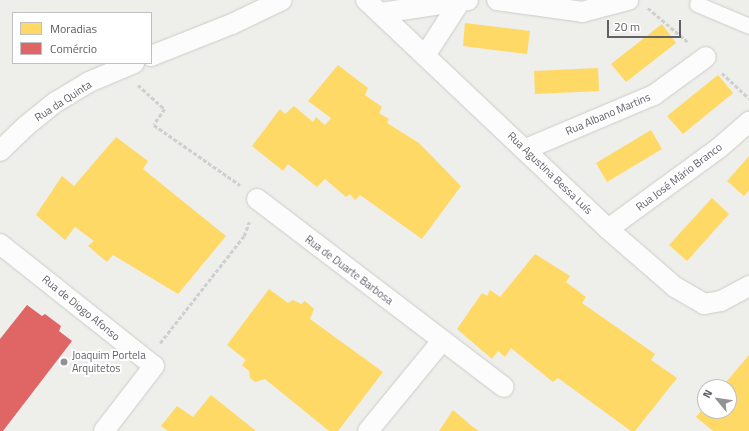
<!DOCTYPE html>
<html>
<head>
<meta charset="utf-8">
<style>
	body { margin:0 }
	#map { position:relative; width:749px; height:431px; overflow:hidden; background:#eeeeea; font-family:"Titillium Web",sans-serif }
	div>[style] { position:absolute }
	.homes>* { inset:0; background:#ffd966 }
	.shops>* { inset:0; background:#e06666 }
	.path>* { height:2.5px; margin-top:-1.25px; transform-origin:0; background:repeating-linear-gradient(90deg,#ccd0cf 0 4px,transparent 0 6px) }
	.roads { filter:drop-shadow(0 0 1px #cbcccb) drop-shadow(0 0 1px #cbcccb) }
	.pedestrian>* { height:15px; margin:-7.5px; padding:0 7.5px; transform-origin:7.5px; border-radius:7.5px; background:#fcfcfc }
	.minor>* { height:20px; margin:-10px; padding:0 10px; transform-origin:10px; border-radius:10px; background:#fcfcfc }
	.dots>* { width:11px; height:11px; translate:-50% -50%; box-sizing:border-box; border:2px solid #fff; border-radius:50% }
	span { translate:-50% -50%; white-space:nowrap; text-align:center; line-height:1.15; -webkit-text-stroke:4px #fff; paint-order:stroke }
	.street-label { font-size:11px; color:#5f6167 }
	.poi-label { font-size:11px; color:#5f6167 }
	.left { translate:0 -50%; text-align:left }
	.legend { position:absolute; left:12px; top:12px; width:140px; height:52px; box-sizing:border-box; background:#fff; border:1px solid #bfc0c2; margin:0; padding:5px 7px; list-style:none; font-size:12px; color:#5f6167 }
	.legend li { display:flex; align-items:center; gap:8px; height:20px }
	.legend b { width:20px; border:1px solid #bfc0c2 }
	.north { position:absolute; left:697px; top:379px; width:40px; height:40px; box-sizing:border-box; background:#fff; border:1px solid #bfc0c2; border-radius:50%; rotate:299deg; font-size:11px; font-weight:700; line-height:16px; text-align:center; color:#5f6167 }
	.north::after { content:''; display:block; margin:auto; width:14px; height:18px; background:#919295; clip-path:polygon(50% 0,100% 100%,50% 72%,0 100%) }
	.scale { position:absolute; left:607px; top:20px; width:74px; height:18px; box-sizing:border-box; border:2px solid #5f6167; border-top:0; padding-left:5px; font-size:12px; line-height:14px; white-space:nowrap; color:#5f6167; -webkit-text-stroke:3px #fff; paint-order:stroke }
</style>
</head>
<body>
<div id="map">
	<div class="homes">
		<div style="clip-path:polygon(465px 23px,530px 31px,527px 54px,463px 46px)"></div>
		<div style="clip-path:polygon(662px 24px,676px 43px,626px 82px,611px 64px)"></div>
		<div style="clip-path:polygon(338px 65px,368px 88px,365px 95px,382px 107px,379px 113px,389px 119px,387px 123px,419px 143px,461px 186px,422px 239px,360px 195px,355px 200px,350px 194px,346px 197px,325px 179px,317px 187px,288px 164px,283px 171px,252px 146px,280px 109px,285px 114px,294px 106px,313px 122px,316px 117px,325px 125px,331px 118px,308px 101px)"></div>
		<div style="clip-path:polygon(598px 68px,599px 91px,535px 94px,534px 71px)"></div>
		<div style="clip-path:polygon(718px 75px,733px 93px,683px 134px,667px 116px)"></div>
		<div style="clip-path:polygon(651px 130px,662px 149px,607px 182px,596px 163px)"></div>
		<div style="clip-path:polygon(116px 137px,148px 161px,143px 169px,226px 236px,178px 294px,113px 255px,107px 262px,88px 246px,94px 241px,75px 227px,65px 240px,36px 215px,62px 176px,74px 186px)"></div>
		<div style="clip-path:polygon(749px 156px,749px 190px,744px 196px,727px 181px)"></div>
		<div style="clip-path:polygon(712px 198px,729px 214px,687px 261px,669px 245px)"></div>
		<div style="clip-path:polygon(535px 254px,570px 276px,566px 282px,586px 297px,582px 303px,655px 354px,651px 360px,677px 378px,635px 431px,631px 431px,558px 378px,553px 382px,511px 348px,505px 357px,498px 351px,492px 359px,457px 329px,482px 293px,487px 296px,490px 290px,500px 297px)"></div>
		<div style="clip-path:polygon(269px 289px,288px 303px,293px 300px,301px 304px,305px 301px,314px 309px,310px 319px,383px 372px,338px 431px,329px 431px,265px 379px,255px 382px,250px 378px,249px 371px,242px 365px,246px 360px,227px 345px)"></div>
		<div style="clip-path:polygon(749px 355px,749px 431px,713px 431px,696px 417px,705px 406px,705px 411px,729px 411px,729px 387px,722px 387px)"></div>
		<div style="clip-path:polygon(211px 395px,256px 431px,168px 431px,161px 426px,177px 406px,193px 417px)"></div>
		<div style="clip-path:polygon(453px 410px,473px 427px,479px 431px,439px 431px)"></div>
	</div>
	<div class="shops">
		<div style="clip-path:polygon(27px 305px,42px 316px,45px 314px,61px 326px,59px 331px,72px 341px,3px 431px,0 431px,0 339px)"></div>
	</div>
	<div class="path">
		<div style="left:648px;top:8px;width:52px;rotate:40.4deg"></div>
		<div style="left:722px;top:73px;width:37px;rotate:43deg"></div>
		<div style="left:138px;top:85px;width:36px;rotate:42deg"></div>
		<div style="left:165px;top:109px;width:19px;rotate:125deg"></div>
		<div style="left:154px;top:125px;width:105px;rotate:34.9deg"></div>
		<div style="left:160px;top:343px;width:136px;rotate:-51.9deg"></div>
		<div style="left:244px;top:236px;width:15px;rotate:-70deg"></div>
	</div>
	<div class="roads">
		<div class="pedestrian">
			<div style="left:697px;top:4px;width:56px;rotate:22.9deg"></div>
		</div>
		<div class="minor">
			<div style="left:366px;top:0;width:333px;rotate:43.4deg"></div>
			<div style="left:608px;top:229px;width:89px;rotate:40.9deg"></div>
			<div style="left:675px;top:287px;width:34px;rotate:30deg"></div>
			<div style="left:704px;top:304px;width:17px;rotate:-10deg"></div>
			<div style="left:721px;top:301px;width:32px;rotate:-28deg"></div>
			<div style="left:497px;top:0;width:86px;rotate:8deg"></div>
			<div style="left:582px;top:12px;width:48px;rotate:-14.6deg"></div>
			<div style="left:381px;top:13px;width:88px;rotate:-8.5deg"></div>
			<div style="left:426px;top:54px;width:61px;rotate:-57.1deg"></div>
			<div style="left:151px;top:56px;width:87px;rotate:-21.6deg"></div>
			<div style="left:232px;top:24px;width:55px;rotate:-25.6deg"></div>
			<div style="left:526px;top:149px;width:139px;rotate:-22.9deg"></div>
			<div style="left:654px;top:95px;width:64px;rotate:-36.2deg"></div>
			<div style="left:0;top:151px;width:36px;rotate:-44deg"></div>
			<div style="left:26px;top:126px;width:38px;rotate:-39deg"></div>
			<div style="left:56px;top:102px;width:39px;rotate:-31deg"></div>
			<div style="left:89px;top:82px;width:49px;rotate:-22.9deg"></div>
			<div style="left:257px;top:199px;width:310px;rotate:37.3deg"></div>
			<div style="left:608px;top:229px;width:137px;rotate:-36.1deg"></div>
			<div style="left:719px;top:148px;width:40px;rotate:-41deg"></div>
			<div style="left:0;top:244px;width:196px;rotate:38.4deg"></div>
			<div style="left:154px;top:366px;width:82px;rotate:127.6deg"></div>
			<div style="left:368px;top:431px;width:117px;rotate:-50.6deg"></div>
		</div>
	</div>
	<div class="dots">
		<div style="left:64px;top:362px;background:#919295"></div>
	</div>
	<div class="street-label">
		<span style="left:63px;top:101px;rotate:-33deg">Rua da Quinta</span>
		<span style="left:608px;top:114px;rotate:-23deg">Rua Albano Martins</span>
		<span style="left:550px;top:173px;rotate:44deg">Rua Agustina Bessa Luís</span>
		<span style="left:679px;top:177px;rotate:-37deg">Rua José Mário Branco</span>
		<span style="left:349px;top:270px;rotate:37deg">Rua de Duarte Barbosa</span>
		<span style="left:81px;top:308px;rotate:39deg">Rua de Diogo Afonso</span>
	</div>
	<div class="poi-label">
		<span class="left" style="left:72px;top:362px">Joaquim Portela<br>Arquitetos</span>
	</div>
	<ul class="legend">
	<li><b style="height:11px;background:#ffd966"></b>Moradias</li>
	<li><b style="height:11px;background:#e06666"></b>Comércio</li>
	</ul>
	<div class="north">N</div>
	<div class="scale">20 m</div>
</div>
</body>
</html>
